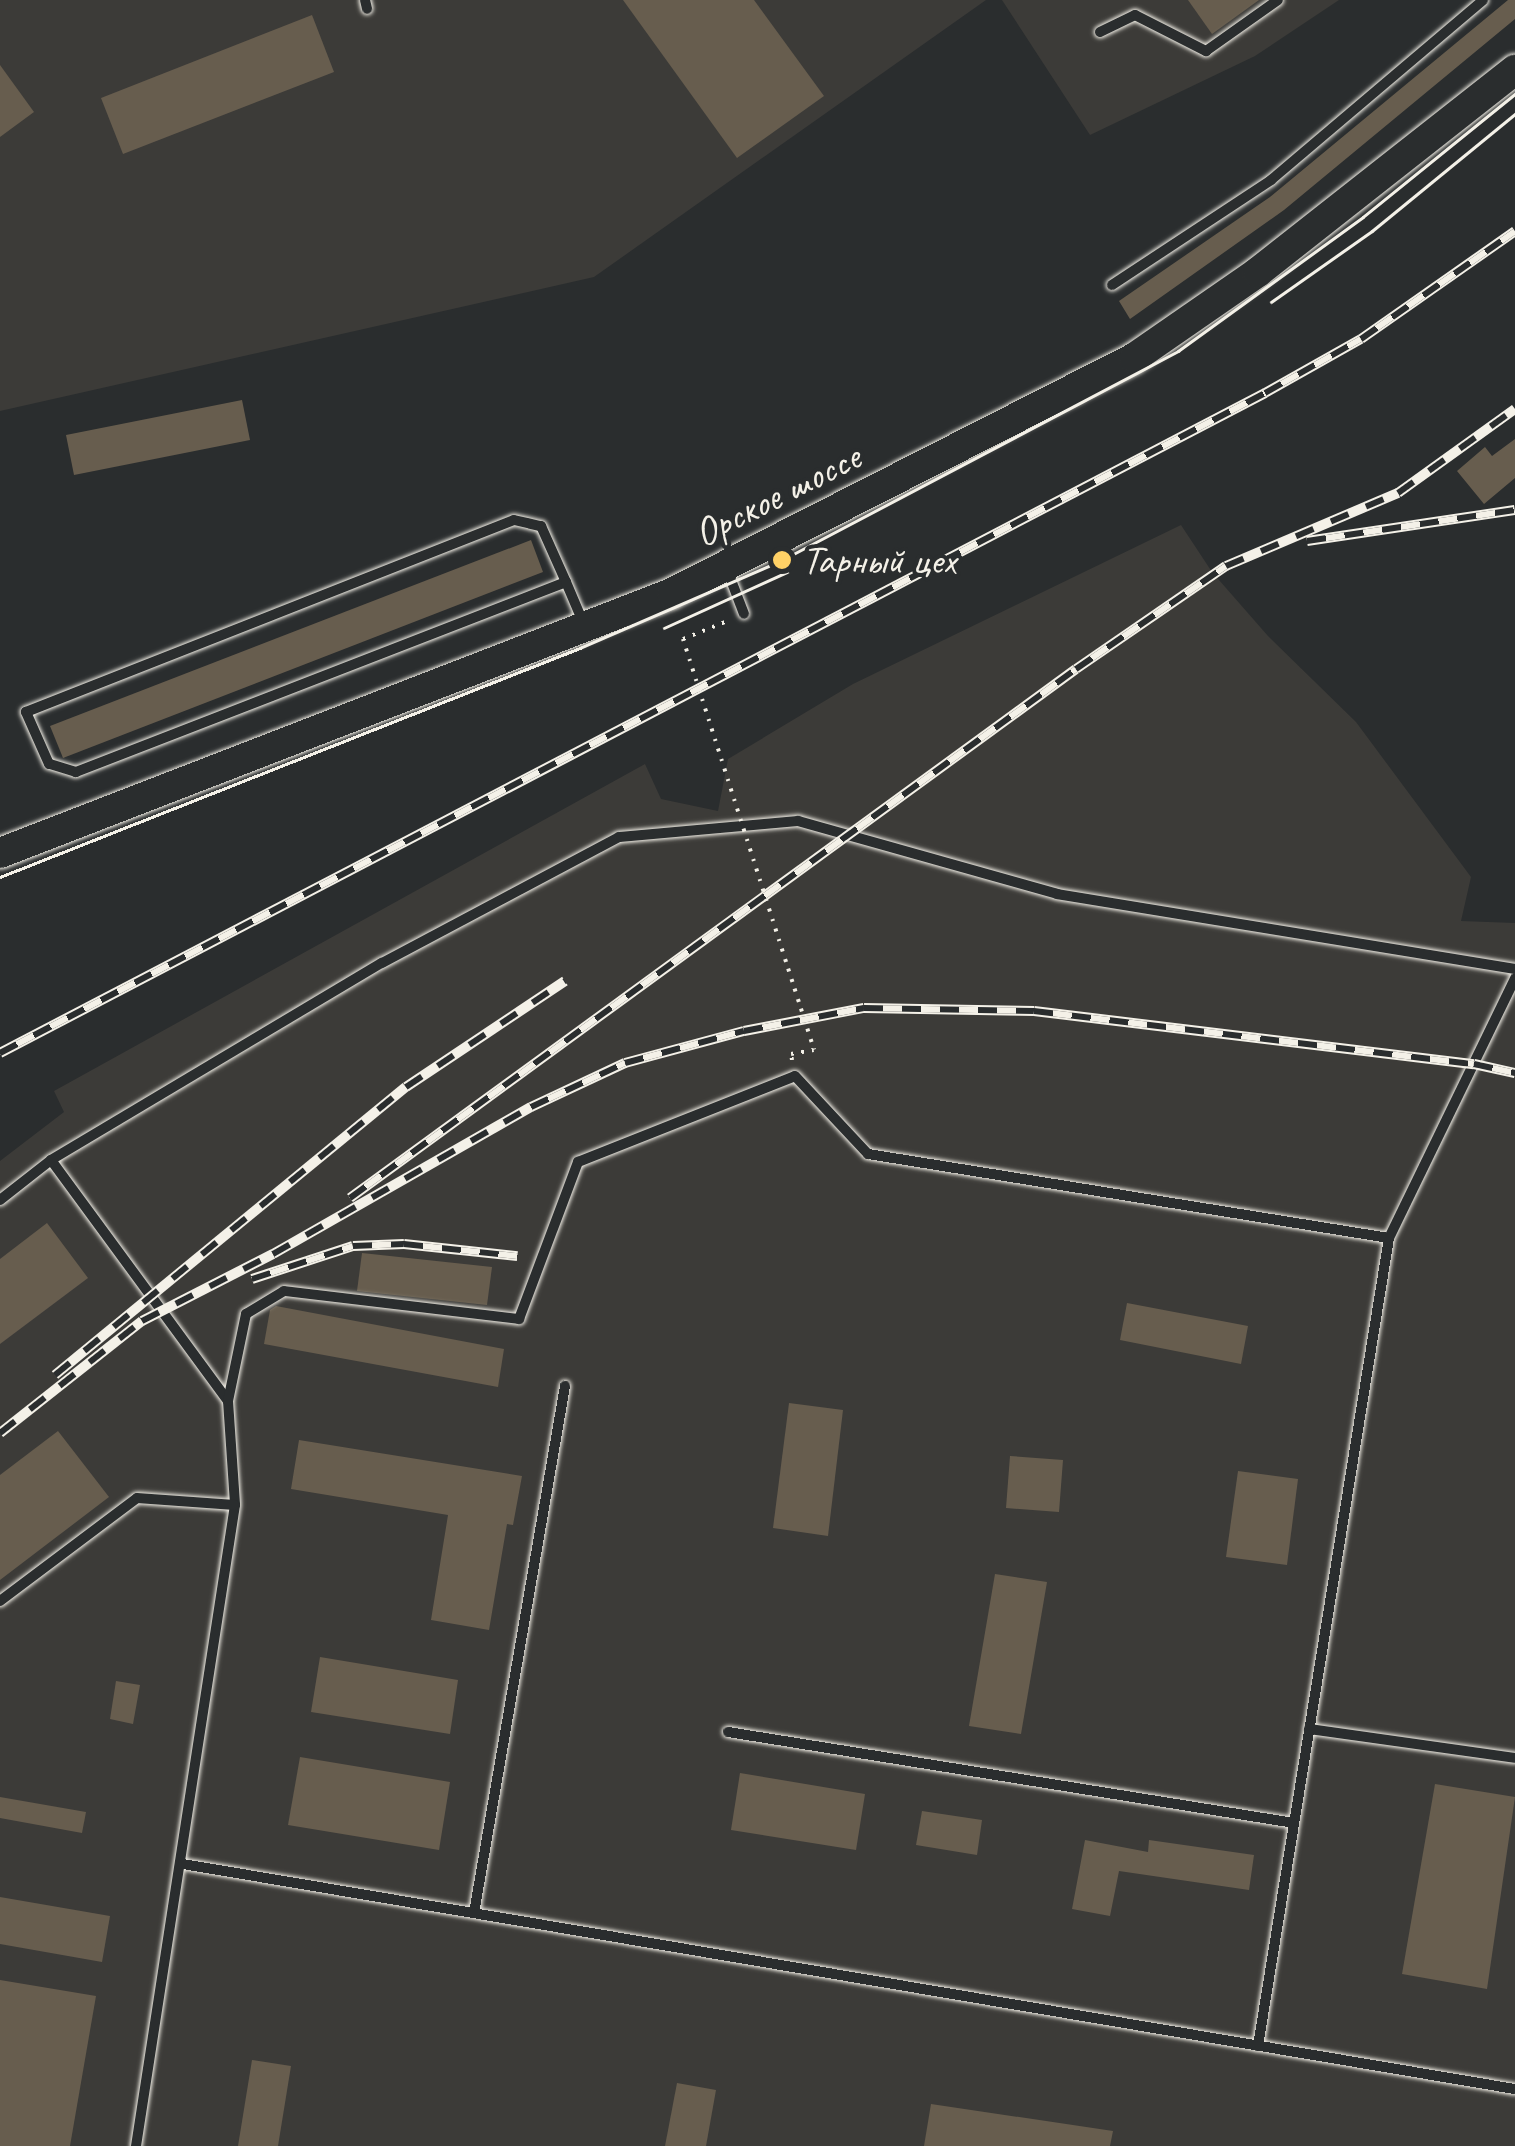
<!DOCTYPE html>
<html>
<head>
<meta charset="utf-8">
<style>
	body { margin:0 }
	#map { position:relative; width:1515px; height:2146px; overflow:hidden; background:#2a2d2e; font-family:Caveat,sans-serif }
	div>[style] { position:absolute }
	.built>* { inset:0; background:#3c3b38 }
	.building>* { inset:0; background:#675d4e }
	.path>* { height:4px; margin-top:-2px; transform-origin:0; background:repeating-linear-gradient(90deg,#f4f1e8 0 2.5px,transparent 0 10.5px) }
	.roads { filter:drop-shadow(0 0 2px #f4f1e8) drop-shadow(0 0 2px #f4f1e8) }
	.lane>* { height:10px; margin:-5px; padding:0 5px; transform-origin:5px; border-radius:5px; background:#2a2d2e }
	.secondary>* { height:30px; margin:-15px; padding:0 15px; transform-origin:15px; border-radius:15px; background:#2a2d2e }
	.tram>* { height:2.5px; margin:-1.25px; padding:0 1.25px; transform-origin:1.25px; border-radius:1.25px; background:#f4f1e8 }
	.rail>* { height:10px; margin-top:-5px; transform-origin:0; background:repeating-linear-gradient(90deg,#2a2d2e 0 19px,#f4f1e8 0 38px); box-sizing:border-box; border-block:2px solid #f4f1e8 }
	.path-bridge>* { height:4px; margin-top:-2px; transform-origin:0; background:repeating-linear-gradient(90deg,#f4f1e8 0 2.5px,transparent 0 10.5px) }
	.dots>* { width:28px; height:28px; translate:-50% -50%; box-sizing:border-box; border:5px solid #2a2d2e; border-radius:50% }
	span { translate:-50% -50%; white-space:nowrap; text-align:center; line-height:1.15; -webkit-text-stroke:8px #2a2d2e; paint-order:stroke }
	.street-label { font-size:40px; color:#f4f1e8 }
	.poi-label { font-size:40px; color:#f4f1e8 }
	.left { translate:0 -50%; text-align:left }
</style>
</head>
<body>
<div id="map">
	<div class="built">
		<div style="clip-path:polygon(0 0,986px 0,594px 277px,0 411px)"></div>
		<div style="clip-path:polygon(1002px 0,1339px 0,1255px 56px,1090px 135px)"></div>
		<div style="clip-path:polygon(1181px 525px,1212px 572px,1268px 636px,1356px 722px,1471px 877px,1461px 921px,1515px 923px,1515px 2146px,0 2146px,0 1161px,64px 1112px,54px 1091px,645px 764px,661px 799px,718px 811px,728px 759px,853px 684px)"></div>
	</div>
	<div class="building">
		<div style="clip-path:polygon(623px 0,754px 0,824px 96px,737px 158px)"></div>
		<div style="clip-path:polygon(1188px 0,1259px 0,1212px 34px)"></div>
		<div style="clip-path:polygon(1508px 0,1515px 0,1515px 19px,1284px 210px,1130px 319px,1119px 301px,1270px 197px)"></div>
		<div style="clip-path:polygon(312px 15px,334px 72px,123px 154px,101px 98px)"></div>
		<div style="clip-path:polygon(0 65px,34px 112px,0 137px)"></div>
		<div style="clip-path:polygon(242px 400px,250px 440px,74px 475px,66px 435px)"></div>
		<div style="clip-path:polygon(1515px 439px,1515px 478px,1484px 504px,1457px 471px,1485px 447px,1492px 456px)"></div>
		<div style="clip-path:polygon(531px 540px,543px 572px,63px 758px,50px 726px)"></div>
		<div style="clip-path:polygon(47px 1223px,88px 1278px,0 1344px,0 1259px)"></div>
		<div style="clip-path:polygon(362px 1253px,492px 1267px,487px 1305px,357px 1291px)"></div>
		<div style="clip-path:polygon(1127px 1303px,1248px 1326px,1241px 1364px,1120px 1340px)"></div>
		<div style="clip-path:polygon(276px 1306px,504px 1349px,498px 1387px,264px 1344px,270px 1310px)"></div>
		<div style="clip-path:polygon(789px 1403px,843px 1410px,828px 1536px,773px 1528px)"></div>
		<div style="clip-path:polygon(58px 1431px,109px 1497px,0 1580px,0 1475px)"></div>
		<div style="clip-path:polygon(299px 1440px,522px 1476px,513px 1525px,507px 1524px,489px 1630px,431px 1620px,448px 1515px,291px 1489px)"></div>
		<div style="clip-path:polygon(1010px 1456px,1063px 1460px,1059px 1512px,1006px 1508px)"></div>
		<div style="clip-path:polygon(1238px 1471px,1298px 1479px,1287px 1565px,1226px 1557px)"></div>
		<div style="clip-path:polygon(995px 1574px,1047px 1582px,1021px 1734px,969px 1726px)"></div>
		<div style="clip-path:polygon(320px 1657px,458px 1680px,450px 1734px,311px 1712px)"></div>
		<div style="clip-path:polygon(116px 1681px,140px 1685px,133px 1724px,110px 1719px)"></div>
		<div style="clip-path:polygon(300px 1757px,450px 1782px,439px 1850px,288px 1825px)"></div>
		<div style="clip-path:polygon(740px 1773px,865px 1794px,856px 1850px,731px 1830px)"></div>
		<div style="clip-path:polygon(1435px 1784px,1515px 1797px,1487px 1989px,1402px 1974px)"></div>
		<div style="clip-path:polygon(0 1797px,86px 1812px,82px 1833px,0 1818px)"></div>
		<div style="clip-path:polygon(922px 1811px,982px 1820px,977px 1855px,916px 1845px)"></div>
		<div style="clip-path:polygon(1085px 1840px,1148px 1852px,1149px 1840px,1254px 1855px,1249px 1890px,1119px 1871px,1110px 1916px,1072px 1909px)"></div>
		<div style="clip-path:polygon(0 1897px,110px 1916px,102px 1962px,0 1944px)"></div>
		<div style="clip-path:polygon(0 1980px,96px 1996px,70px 2146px,0 2146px)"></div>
		<div style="clip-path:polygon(252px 2060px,291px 2066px,278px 2146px,238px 2146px)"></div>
		<div style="clip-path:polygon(677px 2083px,716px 2090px,706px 2146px,665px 2146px)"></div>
		<div style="clip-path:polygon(931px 2104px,1113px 2131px,1110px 2146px,924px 2146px)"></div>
	</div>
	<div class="path">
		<div style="left:683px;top:639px;width:51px;rotate:-22deg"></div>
		<div style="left:792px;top:1060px;width:6px;rotate:-99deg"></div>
		<div style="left:791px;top:1054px;width:23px;rotate:-10deg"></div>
	</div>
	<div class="roads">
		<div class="lane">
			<div style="left:365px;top:0;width:9px;rotate:77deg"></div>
			<div style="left:1100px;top:32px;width:39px;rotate:-26deg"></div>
			<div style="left:1135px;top:15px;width:80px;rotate:26.9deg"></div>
			<div style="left:1206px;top:51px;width:88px;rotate:-35.3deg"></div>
			<div style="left:1112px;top:285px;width:191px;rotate:-33.4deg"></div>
			<div style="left:1271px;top:180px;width:278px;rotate:-40.3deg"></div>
			<div style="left:726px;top:567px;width:50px;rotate:69deg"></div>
			<div style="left:566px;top:582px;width:526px;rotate:158.81deg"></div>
			<div style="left:76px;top:772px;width:28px;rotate:-163deg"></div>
			<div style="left:49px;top:764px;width:57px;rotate:-113.9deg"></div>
			<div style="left:26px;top:712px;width:524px;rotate:-21.48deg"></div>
			<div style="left:514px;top:520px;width:28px;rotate:13deg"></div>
			<div style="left:541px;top:526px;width:61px;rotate:65.9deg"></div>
			<div style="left:566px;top:582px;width:43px;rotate:67deg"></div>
			<div style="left:51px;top:1160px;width:299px;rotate:53.7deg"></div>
			<div style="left:228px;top:1401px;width:104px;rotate:86.1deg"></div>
			<div style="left:235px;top:1505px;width:649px;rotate:98.78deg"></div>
			<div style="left:0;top:1200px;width:65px;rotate:-38.1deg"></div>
			<div style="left:51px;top:1160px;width:385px;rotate:-30.8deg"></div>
			<div style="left:382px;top:963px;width:268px;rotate:-28deg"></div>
			<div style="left:619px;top:837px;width:180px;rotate:-5.1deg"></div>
			<div style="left:798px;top:821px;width:269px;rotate:15.7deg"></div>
			<div style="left:1057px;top:894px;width:464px;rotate:9.3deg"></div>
			<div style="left:228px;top:1401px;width:89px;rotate:-78.3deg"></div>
			<div style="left:246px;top:1314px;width:44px;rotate:-31.2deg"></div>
			<div style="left:284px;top:1291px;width:237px;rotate:6.8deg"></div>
			<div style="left:519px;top:1319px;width:168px;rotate:-69.4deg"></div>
			<div style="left:578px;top:1162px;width:233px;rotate:-21.6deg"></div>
			<div style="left:795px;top:1076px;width:107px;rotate:46.9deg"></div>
			<div style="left:868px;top:1154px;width:528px;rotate:9.16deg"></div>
			<div style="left:0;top:1601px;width:171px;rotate:-36.9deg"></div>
			<div style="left:137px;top:1498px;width:98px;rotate:4.1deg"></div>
			<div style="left:1309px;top:1729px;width:208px;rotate:8deg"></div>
			<div style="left:728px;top:1732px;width:573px;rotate:9.13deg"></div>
			<div style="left:183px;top:1864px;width:1351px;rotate:9.59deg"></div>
			<div style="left:474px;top:1913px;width:535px;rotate:-80.2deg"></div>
			<div style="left:1258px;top:2046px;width:819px;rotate:-80.79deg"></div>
			<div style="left:1389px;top:1238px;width:289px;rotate:-64.1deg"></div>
		</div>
		<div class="secondary">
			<div style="left:0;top:853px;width:721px;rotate:-21.15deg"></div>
			<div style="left:672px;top:593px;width:518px;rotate:-26.96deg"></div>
			<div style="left:1134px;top:358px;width:151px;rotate:-34.7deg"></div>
			<div style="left:1258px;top:272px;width:327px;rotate:-38.2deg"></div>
		</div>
	</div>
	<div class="tram">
		<div style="left:1271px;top:302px;width:123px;rotate:-35.1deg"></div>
		<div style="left:1372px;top:231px;width:185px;rotate:-39.3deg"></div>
		<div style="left:664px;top:628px;width:135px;rotate:-24.5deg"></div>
		<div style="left:0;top:877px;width:624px;rotate:-21.55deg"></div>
		<div style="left:580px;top:648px;width:220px;rotate:-23.5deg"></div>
		<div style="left:782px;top:560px;width:448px;rotate:-27.8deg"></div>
		<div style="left:1178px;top:351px;width:228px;rotate:-35.9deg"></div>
		<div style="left:1363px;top:217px;width:196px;rotate:-39deg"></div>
	</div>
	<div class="rail">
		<div style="left:1307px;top:541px;width:210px;rotate:-8.5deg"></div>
		<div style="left:0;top:1053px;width:1427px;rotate:-27.55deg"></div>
		<div style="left:1265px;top:393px;width:110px;rotate:-29.4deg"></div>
		<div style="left:1361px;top:339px;width:188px;rotate:-35deg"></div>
		<div style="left:350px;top:1198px;width:898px;rotate:-36.08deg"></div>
		<div style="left:1076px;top:669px;width:182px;rotate:-34.5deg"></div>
		<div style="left:1226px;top:566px;width:187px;rotate:-23deg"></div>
		<div style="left:1398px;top:493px;width:144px;rotate:-35.7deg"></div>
		<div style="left:252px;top:1279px;width:106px;rotate:-18.1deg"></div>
		<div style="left:353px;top:1246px;width:51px;rotate:-2.2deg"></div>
		<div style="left:404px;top:1244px;width:114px;rotate:6.1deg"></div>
		<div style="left:55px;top:1375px;width:454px;rotate:-39.4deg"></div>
		<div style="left:406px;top:1087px;width:191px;rotate:-33.7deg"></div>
		<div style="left:0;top:1433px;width:181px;rotate:-38.3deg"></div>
		<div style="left:142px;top:1321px;width:147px;rotate:-27.1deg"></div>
		<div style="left:273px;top:1254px;width:297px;rotate:-29.7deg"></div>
		<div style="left:531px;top:1107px;width:104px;rotate:-25.1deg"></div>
		<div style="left:625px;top:1063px;width:123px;rotate:-15.1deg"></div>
		<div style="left:744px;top:1031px;width:122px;rotate:-10.9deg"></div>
		<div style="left:864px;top:1008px;width:170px;rotate:1deg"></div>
		<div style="left:1034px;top:1011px;width:443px;rotate:6.9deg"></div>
		<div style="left:1474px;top:1064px;width:42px;rotate:12.4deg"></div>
	</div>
	<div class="path-bridge">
		<div style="left:683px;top:639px;width:431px;rotate:72.3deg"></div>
	</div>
	<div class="dots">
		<div style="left:782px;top:560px;background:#ffd166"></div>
	</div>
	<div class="street-label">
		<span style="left:777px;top:495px;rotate:-27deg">Орское шоссе</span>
	</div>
	<div class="poi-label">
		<span class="left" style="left:802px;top:560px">Тарный цех</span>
	</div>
</div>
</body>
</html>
